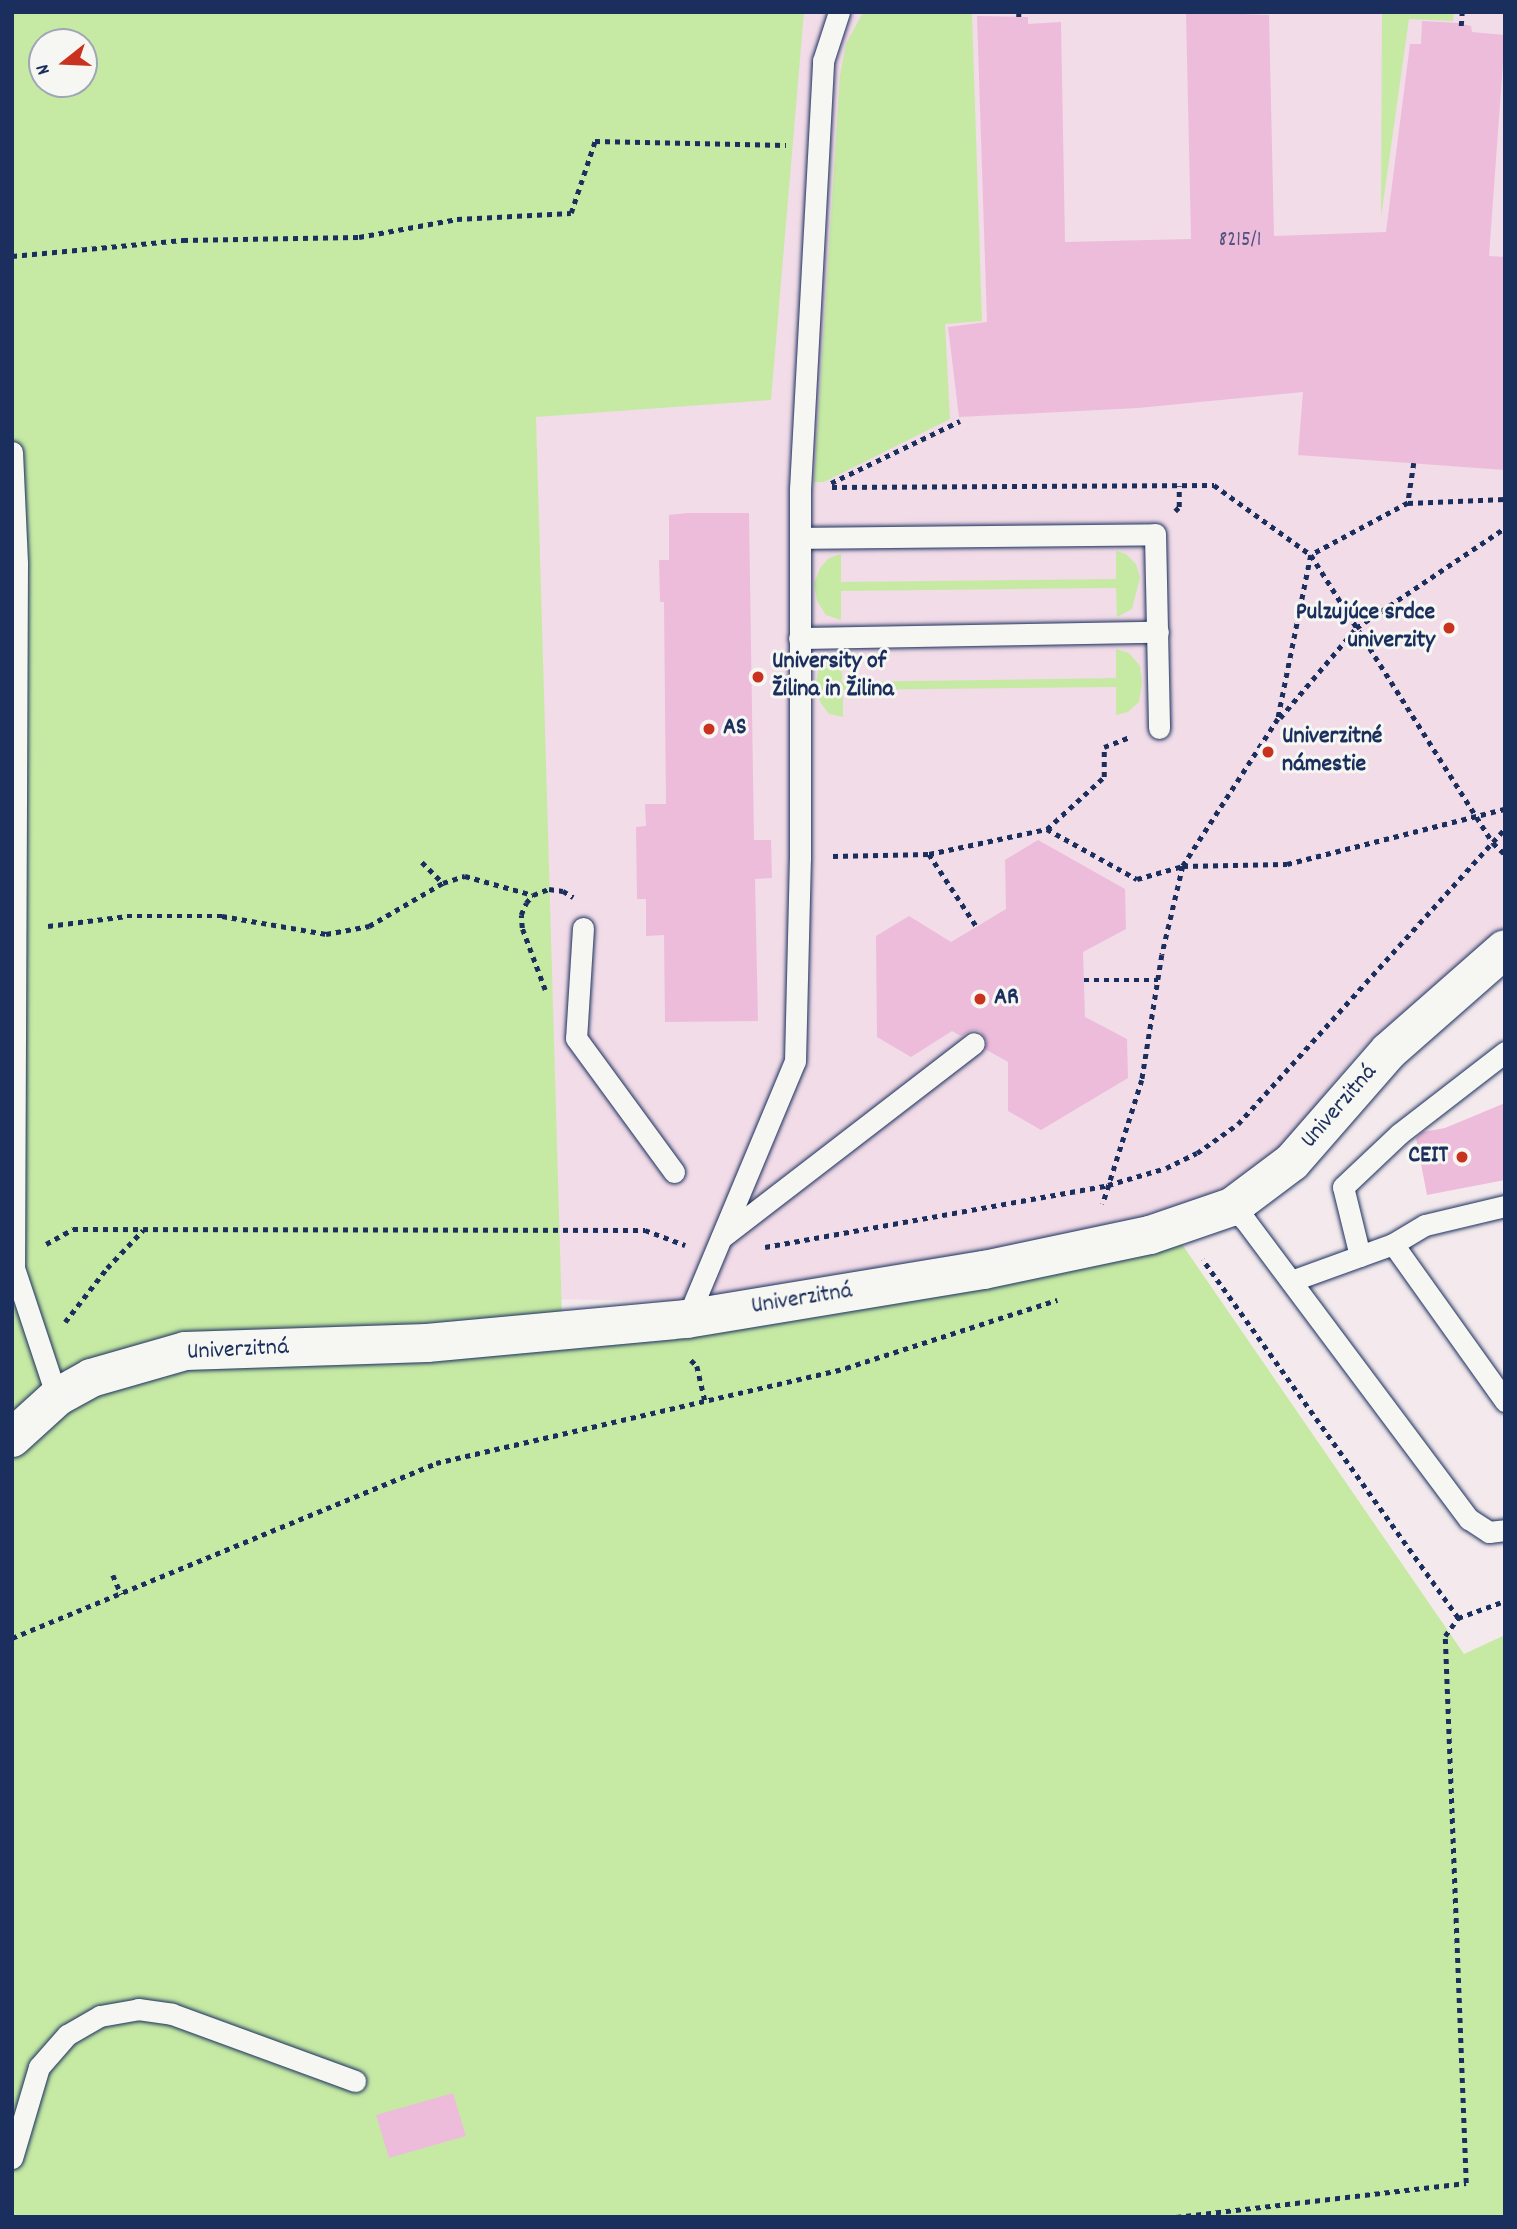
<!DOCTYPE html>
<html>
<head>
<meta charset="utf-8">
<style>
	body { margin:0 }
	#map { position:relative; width:1517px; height:2229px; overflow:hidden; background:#f4eaed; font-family:Dekko,sans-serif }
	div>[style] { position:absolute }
	.built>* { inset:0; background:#f2dce8 }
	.green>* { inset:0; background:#c6eaa4 }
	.building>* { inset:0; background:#edbcdb }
	.path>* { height:4.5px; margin-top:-2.25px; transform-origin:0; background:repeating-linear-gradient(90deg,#1b2f5e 0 5px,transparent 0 10px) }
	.roads { filter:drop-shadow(0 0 2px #1b2f5e) drop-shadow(0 0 2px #1b2f5e) }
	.lane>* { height:21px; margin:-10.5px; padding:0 10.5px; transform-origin:10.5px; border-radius:10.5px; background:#f6f6f2 }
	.street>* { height:38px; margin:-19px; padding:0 19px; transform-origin:19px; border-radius:19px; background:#f6f6f2 }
	.dots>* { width:19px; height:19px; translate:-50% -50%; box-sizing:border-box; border:4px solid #f6f6f2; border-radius:50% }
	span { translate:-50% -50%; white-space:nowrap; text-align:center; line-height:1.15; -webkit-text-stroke:6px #f6f6f2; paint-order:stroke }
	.number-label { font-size:21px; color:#50527d }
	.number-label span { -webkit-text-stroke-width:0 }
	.poi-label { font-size:24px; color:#1b2f5e; font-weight:700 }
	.right { translate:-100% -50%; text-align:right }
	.left { translate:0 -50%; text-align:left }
	.street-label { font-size:24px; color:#1b2f5e }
	.frame { position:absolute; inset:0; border:14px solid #1b2f5e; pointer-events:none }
	.north { position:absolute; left:28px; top:28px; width:70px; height:70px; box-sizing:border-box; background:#f6f6f2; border:2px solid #9ea6b7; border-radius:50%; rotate:252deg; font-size:19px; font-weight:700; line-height:28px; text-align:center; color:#1b2f5e }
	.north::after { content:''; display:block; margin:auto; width:24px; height:32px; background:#c8321e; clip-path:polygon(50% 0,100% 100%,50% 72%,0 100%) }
</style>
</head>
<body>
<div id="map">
	<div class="built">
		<div style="clip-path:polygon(12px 12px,19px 12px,25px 426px,498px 347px,490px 12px,1505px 12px,1505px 928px,1467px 956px,1355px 1055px,1308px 1117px,1276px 1151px,1231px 1184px,1183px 1208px,1094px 1234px,979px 1260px,725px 1302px,470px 1298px,264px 1315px,196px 1325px,78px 1313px,12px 1362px)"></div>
	</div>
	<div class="green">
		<div style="clip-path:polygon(evenodd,12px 12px,804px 12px,771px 400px,536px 417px,562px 1318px,1177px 1237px,1464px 1654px,1505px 1635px,1505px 2217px,12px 2217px,12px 12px,42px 42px,84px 42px,84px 84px,42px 84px,42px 42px)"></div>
		<div style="clip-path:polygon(863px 12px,997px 12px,972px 14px,982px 321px,945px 324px,950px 419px,824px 482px,814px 482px,840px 75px,846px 44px)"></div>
		<div style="clip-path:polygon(1382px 12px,1454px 12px,1453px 21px,1409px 19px,1381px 217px)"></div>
		<div style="clip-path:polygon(1116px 551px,1126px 554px,1136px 564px,1140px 578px,1132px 609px,1117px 617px,1116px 588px,841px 591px,841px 620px,826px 615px,817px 601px,814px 584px,820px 568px,829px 558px,841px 554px,841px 582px,1116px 579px)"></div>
		<div style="clip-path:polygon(1116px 649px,1129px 653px,1140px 666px,1142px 683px,1139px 702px,1128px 712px,1116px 715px,1116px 687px,843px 690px,843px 717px,829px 714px,820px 702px,816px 685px,818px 671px,827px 659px,842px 653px,842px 682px,1116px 678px)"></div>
	</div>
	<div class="building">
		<div style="clip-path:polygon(1186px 12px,1269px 15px,1274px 236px,1386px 232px,1410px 44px,1421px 44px,1422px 21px,1458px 23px,1471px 26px,1472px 32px,1505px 35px,1489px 256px,1505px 257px,1505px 470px,1298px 455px,1303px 392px,1138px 408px,959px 417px,948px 327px,987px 322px,977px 16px,1028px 17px,1028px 24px,1061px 22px,1065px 242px,1191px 239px)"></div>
		<div style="clip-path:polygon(687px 513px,749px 513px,754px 840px,771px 840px,772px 878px,755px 879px,758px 1021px,665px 1022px,664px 935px,646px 936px,646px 899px,637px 899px,636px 827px,646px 826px,645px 804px,666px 804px,664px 602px,660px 602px,659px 560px,669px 560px,669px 515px)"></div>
		<div style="clip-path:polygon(1038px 840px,1125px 889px,1126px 929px,1083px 952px,1085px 1017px,1127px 1039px,1128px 1078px,1041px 1130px,1008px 1111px,1008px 1062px,985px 1049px,987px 1041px,980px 1031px,972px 1030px,961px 1036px,952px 1031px,911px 1057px,877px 1037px,876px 936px,909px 916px,951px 942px,1006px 909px,1005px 860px)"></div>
		<div style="clip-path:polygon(1505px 1103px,1505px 1180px,1427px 1195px,1416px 1138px,1423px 1132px,1445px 1128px)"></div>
		<div style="clip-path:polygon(453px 2093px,466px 2136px,389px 2158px,376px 2115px)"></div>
	</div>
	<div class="path">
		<div style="left:1019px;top:12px;width:5px;rotate:90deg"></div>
		<div style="left:1461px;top:26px;width:14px;rotate:-86deg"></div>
		<div style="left:12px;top:256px;width:172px;rotate:-5.3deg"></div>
		<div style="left:183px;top:240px;width:176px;rotate:-1deg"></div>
		<div style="left:359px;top:237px;width:100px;rotate:-10.4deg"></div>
		<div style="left:457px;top:219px;width:114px;rotate:-3deg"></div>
		<div style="left:571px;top:213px;width:76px;rotate:-71.6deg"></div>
		<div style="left:595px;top:141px;width:191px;rotate:1.2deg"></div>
		<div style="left:1414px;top:463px;width:40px;rotate:98.5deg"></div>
		<div style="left:1408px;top:503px;width:97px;rotate:-2.4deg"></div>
		<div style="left:831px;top:483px;width:143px;rotate:-25.7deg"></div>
		<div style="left:832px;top:487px;width:382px;rotate:-0.3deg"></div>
		<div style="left:1214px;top:485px;width:120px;rotate:35.8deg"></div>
		<div style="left:1311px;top:555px;width:167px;rotate:101.4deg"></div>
		<div style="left:1278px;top:719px;width:175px;rotate:122.9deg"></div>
		<div style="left:1183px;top:866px;width:91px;rotate:103.3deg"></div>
		<div style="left:1162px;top:955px;width:127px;rotate:99.1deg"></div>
		<div style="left:1142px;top:1080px;width:130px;rotate:107.5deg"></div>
		<div style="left:1408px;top:503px;width:110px;rotate:151.8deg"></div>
		<div style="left:1311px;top:555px;width:341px;rotate:57.7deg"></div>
		<div style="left:1493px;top:843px;width:16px;rotate:43deg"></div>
		<div style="left:1175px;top:511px;width:6px;rotate:-45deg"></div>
		<div style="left:1179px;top:507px;width:21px;rotate:-90deg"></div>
		<div style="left:1280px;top:718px;width:118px;rotate:-49.8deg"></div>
		<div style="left:1356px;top:628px;width:179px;rotate:-33.9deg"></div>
		<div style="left:1047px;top:829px;width:77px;rotate:-42.4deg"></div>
		<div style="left:1104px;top:777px;width:30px;rotate:-90deg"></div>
		<div style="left:1104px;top:747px;width:26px;rotate:-21deg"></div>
		<div style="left:929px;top:854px;width:87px;rotate:56.7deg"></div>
		<div style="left:833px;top:856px;width:96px;rotate:-1.2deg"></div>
		<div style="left:929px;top:854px;width:121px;rotate:-12deg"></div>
		<div style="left:1047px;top:829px;width:103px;rotate:29.1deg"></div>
		<div style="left:1137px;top:879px;width:48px;rotate:-15.8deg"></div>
		<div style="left:1183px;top:866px;width:104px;rotate:-1.1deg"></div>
		<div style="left:1287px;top:864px;width:225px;rotate:-14.2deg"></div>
		<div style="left:422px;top:862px;width:30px;rotate:45deg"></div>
		<div style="left:48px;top:926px;width:80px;rotate:-7.2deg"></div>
		<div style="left:127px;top:916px;width:95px"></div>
		<div style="left:222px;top:916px;width:106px;rotate:9.8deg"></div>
		<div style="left:326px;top:934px;width:44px;rotate:-10.5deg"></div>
		<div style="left:369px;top:926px;width:86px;rotate:-30.2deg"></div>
		<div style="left:443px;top:883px;width:23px;rotate:-18deg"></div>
		<div style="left:465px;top:876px;width:71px;rotate:15.6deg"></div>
		<div style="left:1084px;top:980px;width:74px"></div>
		<div style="left:545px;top:990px;width:66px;rotate:-110.4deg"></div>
		<div style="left:522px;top:928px;width:13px;rotate:-94deg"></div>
		<div style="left:521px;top:915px;width:13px;rotate:-67deg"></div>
		<div style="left:526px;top:903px;width:11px;rotate:-49deg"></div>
		<div style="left:533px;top:895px;width:17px;rotate:-21deg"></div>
		<div style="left:549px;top:889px;width:14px;rotate:8deg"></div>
		<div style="left:563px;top:891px;width:12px;rotate:31deg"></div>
		<div style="left:46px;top:1244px;width:31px;rotate:-29deg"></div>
		<div style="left:73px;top:1229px;width:572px;rotate:0.1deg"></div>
		<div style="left:645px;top:1230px;width:43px;rotate:20.6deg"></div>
		<div style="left:765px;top:1247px;width:349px;rotate:-10.2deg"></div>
		<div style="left:1108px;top:1185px;width:60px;rotate:-16.3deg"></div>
		<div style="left:1166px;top:1168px;width:34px;rotate:-26deg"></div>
		<div style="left:1197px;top:1153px;width:50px;rotate:-35.3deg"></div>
		<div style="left:1238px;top:1124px;width:399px;rotate:-47.9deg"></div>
		<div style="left:65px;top:1322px;width:68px;rotate:-52.1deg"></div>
		<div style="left:107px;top:1268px;width:52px;rotate:-46.5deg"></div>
		<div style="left:691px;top:1360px;width:8px;rotate:45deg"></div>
		<div style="left:697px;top:1366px;width:36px;rotate:77deg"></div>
		<div style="left:113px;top:1575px;width:21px;rotate:67deg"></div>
		<div style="left:1458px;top:1618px;width:50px;rotate:-19.9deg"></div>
		<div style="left:12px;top:1638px;width:459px;rotate:-22.4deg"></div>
		<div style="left:436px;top:1463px;width:421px;rotate:-13deg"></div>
		<div style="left:846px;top:1368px;width:222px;rotate:-17.9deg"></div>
		<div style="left:1176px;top:2217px;width:292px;rotate:-6.7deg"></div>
		<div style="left:1466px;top:2183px;width:547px;rotate:-92.2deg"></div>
		<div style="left:1445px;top:1636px;width:22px;rotate:-54deg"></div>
		<div style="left:1458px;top:1618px;width:440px;rotate:-125.5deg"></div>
	</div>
	<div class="roads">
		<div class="lane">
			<div style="left:12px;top:452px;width:112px;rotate:87.4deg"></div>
			<div style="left:17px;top:564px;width:704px;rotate:90.24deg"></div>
			<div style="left:14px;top:1268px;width:136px;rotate:71.6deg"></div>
			<div style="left:800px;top:538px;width:355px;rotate:-0.6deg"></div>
			<div style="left:1155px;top:534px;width:194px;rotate:88.8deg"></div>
			<div style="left:799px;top:638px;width:359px;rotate:-1deg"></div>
			<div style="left:583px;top:928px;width:110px;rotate:93.6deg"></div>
			<div style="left:576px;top:1038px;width:166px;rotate:53.8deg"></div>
			<div style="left:1232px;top:1207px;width:18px;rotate:45deg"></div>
			<div style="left:1245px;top:1220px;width:374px;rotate:53.2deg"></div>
			<div style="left:1469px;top:1519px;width:24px;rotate:33deg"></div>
			<div style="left:1489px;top:1532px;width:16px;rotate:-7deg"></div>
			<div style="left:721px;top:1238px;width:319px;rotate:-37.6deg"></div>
			<div style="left:1393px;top:1244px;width:193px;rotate:54.5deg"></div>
			<div style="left:1360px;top:1256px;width:71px;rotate:-103.8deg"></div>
			<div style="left:1343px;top:1187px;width:77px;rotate:-43.4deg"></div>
			<div style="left:1399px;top:1134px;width:134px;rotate:-37.7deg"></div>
			<div style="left:1291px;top:1281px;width:109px;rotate:-19.9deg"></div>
			<div style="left:1393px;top:1244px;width:37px;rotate:-31deg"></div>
			<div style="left:1425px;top:1225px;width:82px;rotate:-13.4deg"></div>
			<div style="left:687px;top:1319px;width:280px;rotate:-67.3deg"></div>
			<div style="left:795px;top:1061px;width:203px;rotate:-88.6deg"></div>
			<div style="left:800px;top:858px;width:369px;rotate:-90deg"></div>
			<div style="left:800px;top:489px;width:429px;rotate:-86.9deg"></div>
			<div style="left:823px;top:61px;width:52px;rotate:-71.9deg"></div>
			<div style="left:12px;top:2158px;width:95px;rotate:-73.5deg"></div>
			<div style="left:39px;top:2067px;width:43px;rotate:-48.8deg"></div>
			<div style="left:67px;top:2035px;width:38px;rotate:-30deg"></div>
			<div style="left:100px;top:2016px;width:39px;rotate:-10deg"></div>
			<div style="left:138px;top:2009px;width:34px;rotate:8deg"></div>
			<div style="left:172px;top:2014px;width:195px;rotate:20.1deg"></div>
		</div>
		<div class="street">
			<div style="left:12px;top:1438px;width:61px;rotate:-42.3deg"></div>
			<div style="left:57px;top:1397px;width:39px;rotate:-29deg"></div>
			<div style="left:91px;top:1378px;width:98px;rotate:-16deg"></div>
			<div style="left:185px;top:1351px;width:242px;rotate:-1.9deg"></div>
			<div style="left:427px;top:1343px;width:261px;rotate:-5.3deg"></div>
			<div style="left:687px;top:1319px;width:301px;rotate:-9.4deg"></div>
			<div style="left:984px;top:1270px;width:170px;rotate:-11.9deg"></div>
			<div style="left:1150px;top:1235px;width:87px;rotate:-18.9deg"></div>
			<div style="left:1232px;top:1207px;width:75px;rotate:-36.9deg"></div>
			<div style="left:1292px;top:1162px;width:147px;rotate:-48.9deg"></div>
			<div style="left:1389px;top:1051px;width:154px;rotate:-41.3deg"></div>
		</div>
	</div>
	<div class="dots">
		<div style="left:1449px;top:628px;background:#c8321e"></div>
		<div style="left:758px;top:677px;background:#c8321e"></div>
		<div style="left:709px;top:729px;background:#c8321e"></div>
		<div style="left:1268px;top:752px;background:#c8321e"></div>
		<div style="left:980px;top:999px;background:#c8321e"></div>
		<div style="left:1462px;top:1157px;background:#c8321e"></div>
	</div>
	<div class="number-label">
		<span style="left:1240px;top:241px">8215/1</span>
	</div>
	<div class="poi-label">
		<span class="right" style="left:1435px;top:628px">Pulzujúce srdce<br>univerzity</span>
		<span class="left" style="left:772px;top:677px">University of<br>Žilina in Žilina</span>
		<span class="left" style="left:723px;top:729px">AS</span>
		<span class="left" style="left:1282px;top:752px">Univerzitné<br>námestie</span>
		<span class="left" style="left:994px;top:999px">AR</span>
		<span class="right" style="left:1448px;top:1157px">CEIT</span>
	</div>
	<div class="street-label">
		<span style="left:1340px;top:1107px;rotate:-49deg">Univerzitná</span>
		<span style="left:802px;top:1300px;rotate:-9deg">Univerzitná</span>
		<span style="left:238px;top:1351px;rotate:-3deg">Univerzitná</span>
	</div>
	<div class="frame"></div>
	<div class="north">N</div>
</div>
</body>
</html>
